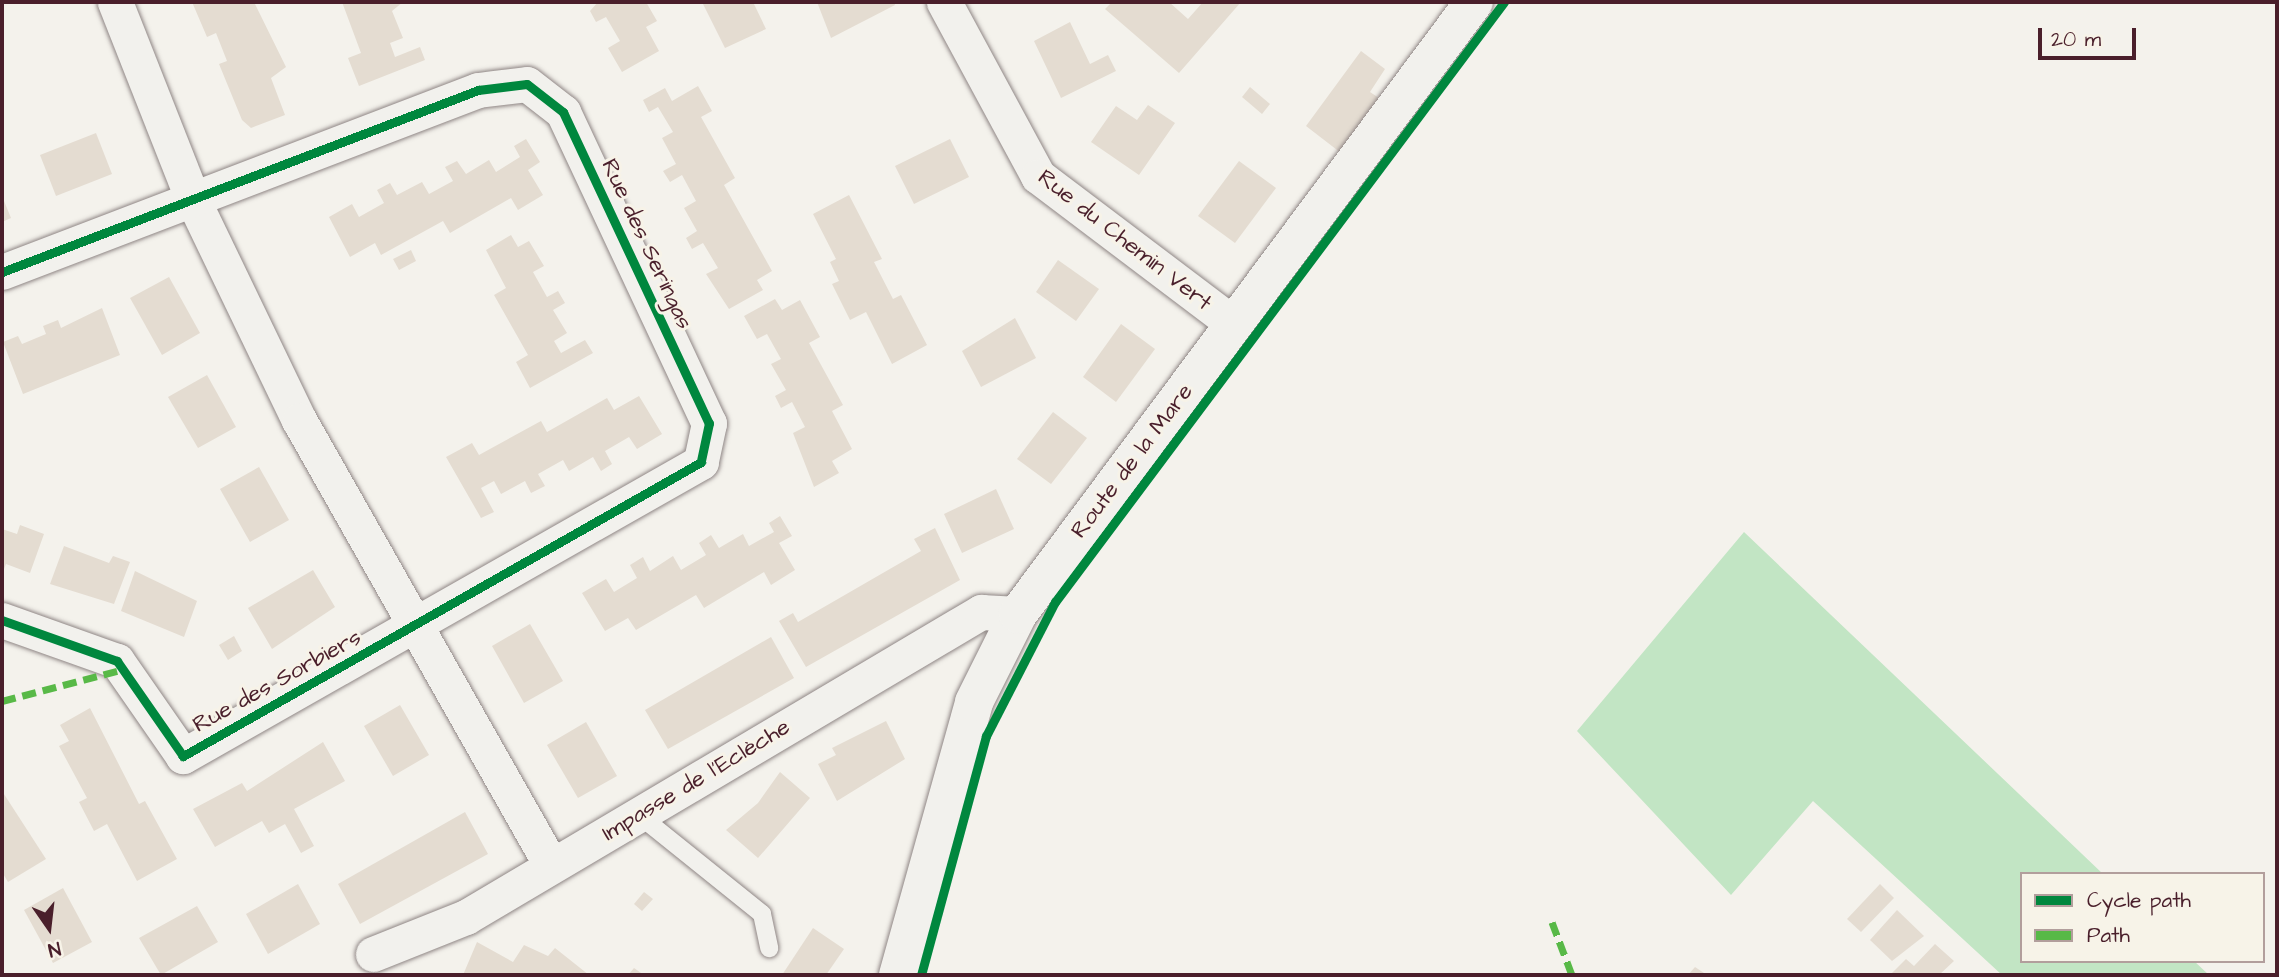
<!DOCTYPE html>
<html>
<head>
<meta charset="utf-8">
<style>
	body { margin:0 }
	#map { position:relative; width:2279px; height:977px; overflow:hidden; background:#f4f2ec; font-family:"Architects Daughter",sans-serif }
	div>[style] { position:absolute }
	.green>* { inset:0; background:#c2e5c4 }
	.building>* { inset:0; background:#e4dcd1 }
	.roads { filter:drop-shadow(0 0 2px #8f8685) drop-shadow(0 0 2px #8f8685) }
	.service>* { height:18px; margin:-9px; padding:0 9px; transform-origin:9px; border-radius:9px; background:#f2f1ed }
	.minor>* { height:35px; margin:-17.5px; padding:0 17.5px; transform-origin:17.5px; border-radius:17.5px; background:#f2f1ed }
	.tertiary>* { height:38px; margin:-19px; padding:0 19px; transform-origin:19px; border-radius:19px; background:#f2f1ed }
	.quiet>* { height:7px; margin-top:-3.5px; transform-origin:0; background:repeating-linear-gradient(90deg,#58b947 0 14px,transparent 0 21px) }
	.cycleway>* { height:9px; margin:-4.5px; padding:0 4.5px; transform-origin:4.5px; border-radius:4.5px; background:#00873e }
	span { translate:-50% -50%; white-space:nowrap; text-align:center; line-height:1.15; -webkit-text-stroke:6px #f7f3e8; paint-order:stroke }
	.street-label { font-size:23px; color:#4a1f2b }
	.frame { position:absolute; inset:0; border:4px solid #4a1f2b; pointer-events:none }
	.legend { position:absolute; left:2020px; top:872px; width:245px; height:91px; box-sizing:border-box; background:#f7f3e8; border:2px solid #b29e9c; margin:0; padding:9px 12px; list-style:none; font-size:21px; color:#4a1f2b }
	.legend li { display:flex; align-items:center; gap:14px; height:35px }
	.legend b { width:35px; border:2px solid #b29e9c }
	.north { position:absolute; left:14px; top:893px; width:70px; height:70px; -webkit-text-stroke:5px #f7f3e8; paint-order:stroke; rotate:166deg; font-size:19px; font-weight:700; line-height:28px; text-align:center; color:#4a1f2b }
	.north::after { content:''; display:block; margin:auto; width:24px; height:32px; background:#4a1f2b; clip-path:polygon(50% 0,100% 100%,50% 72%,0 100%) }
	.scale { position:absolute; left:2038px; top:28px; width:98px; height:32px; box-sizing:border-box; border:4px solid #4a1f2b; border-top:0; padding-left:9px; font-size:21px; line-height:24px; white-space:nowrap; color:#4a1f2b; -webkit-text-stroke:5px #f7f3e8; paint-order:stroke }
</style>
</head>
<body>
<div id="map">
	<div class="green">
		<div style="clip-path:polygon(1744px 532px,2103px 874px,2022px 874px,2022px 961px,2194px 961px,2209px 975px,2002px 975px,1813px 801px,1731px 895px,1577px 731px)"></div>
	</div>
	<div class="building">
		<div style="clip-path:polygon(192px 2px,254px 2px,286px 67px,271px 78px,285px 115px,251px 128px,242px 120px,219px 64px,227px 61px,216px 33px,207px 37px)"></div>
		<div style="clip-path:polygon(342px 2px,403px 2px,392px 11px,403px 38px,390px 43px,395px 57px,420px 47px,425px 60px,359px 86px,348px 58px,361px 53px)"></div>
		<div style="clip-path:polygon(598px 2px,646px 2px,657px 21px,646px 27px,659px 51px,622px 72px,608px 48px,620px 41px,606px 17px,596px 22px,590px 11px)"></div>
		<div style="clip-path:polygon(702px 2px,753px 2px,766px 29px,725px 48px)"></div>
		<div style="clip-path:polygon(817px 2px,894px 2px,895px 5px,831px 38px)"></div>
		<div style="clip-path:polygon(1112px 2px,1169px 2px,1188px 19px,1203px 2px,1241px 2px,1179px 73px,1105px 9px)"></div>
		<div style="clip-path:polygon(1070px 22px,1090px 64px,1108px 55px,1116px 71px,1061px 98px,1034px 41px)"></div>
		<div style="clip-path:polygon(1361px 51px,1385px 69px,1370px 92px,1379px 98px,1341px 153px,1306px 126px)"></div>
		<div style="clip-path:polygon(698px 86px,712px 111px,701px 117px,735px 178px,724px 185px,772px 271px,757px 280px,763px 290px,729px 309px,706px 274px,718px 268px,703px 243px,692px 249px,686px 238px,697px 231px,684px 208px,696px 201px,682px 175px,670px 182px,663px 171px,676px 164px,662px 138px,673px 132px,658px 107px,649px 112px,643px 100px,665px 88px,672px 101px)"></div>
		<div style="clip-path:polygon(1250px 87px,1270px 104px,1262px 114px,1242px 97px)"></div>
		<div style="clip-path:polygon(1148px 105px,1175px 123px,1139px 175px,1091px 142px,1116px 106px,1137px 120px)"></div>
		<div style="clip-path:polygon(96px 133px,112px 174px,56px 196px,40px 155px)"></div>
		<div style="clip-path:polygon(526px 139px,540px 162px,528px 170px,543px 195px,518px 210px,511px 198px,450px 233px,443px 221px,381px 255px,375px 243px,350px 257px,329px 217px,352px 204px,359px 217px,384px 203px,377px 190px,390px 183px,397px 195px,422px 182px,429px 194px,453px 181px,445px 167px,457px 161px,466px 174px,489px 160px,496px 172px,520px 157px,514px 146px)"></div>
		<div style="clip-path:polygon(950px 139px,969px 177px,914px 204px,895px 166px)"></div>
		<div style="clip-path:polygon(1239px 161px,1276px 188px,1235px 243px,1198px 216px)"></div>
		<div style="clip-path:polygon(849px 195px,882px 259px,874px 262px,893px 299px,901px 295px,927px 345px,892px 364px,866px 312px,850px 320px,832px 284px,839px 281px,830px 262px,836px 259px,813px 214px)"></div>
		<div style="clip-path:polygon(2px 196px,11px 218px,2px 222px)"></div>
		<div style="clip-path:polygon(511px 235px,518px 247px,529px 241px,544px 266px,533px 272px,547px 297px,558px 291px,565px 303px,553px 310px,567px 333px,554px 341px,561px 353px,585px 340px,593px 353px,530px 388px,516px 362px,528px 355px,494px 295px,506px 288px,486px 250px)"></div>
		<div style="clip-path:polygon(411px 250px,416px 261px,399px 270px,393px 259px)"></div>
		<div style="clip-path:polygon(1058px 260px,1099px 289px,1076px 321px,1036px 292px)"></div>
		<div style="clip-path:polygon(169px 277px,200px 333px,162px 355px,130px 298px)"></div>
		<div style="clip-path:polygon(775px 299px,782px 310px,800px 300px,820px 337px,809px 343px,843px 405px,832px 411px,852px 449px,832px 461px,839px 473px,814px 487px,793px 433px,805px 427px,792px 402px,781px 408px,775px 396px,786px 390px,771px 364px,781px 359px,767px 334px,757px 339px,744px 316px)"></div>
		<div style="clip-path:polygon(102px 308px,120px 355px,23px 394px,3px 342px,18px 336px,22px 344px,46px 334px,43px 326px,58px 320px,61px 328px)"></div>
		<div style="clip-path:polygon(1015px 318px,1036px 358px,981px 387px,962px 351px)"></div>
		<div style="clip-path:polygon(1121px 324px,1155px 349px,1116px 402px,1083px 377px)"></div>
		<div style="clip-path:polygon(207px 375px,236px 427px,198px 448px,168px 397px)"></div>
		<div style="clip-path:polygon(639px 396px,662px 434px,637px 449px,629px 437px,605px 451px,612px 464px,601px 471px,593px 457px,569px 471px,563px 460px,538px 474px,545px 486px,531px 493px,525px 481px,501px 494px,494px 481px,481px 488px,494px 512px,481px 518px,446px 457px,472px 443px,479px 455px,541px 421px,547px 432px,607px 398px,614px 410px)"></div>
		<div style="clip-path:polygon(1053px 412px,1087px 438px,1051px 484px,1017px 459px)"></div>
		<div style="clip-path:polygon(259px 467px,289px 520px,250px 542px,220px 489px)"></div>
		<div style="clip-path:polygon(996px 489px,1014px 529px,962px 553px,944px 514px)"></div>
		<div style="clip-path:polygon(780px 516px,792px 536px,779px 543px,795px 570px,771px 585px,764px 572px,704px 608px,696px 595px,636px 630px,628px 618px,605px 631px,582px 593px,606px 579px,614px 592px,637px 578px,630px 565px,643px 557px,650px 571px,673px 556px,681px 570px,706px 555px,699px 543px,711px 535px,719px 548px,743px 534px,749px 546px,774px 532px,769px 523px)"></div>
		<div style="clip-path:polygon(20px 525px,44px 534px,30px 573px,6px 564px,2px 574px,2px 529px,17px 534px)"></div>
		<div style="clip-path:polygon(935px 528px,960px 580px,806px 667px,779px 621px,793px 613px,798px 622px,921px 551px,914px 539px)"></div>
		<div style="clip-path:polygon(64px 546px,109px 563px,113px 556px,130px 562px,114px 604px,50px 584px)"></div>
		<div style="clip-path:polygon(313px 570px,335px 607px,272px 649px,248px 608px)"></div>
		<div style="clip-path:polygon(135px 571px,197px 601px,184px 637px,121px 611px)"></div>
		<div style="clip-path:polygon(530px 624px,563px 681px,524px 703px,492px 646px)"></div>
		<div style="clip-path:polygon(234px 636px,242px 651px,228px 660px,219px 645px)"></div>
		<div style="clip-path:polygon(771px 637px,794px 678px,668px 749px,645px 710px)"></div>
		<div style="clip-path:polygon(400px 705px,429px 755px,393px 776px,364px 726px)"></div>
		<div style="clip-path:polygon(90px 708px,139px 804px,145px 801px,177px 859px,137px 881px,107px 824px,94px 831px,79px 802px,87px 798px,59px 746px,69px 741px,60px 725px)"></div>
		<div style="clip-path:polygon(886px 721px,905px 759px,837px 801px,818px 764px,836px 755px,832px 748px)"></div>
		<div style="clip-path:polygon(586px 722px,617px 776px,578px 798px,547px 745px)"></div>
		<div style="clip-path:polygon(323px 742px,345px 781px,294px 809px,314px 846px,301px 853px,285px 824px,269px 833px,262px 821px,215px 847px,193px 809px,242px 783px,247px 791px)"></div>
		<div style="clip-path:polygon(780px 772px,810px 798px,758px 858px,726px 830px,758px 803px)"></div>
		<div style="clip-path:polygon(2px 791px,46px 859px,8px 882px,2px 872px)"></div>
		<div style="clip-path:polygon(465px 812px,488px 854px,360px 924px,338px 884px)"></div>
		<div style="clip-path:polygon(298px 884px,320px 924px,268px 954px,246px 914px)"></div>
		<div style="clip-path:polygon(1880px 884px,1894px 898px,1861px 932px,1847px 919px)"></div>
		<div style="clip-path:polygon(63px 888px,92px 942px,53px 963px,24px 910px)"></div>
		<div style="clip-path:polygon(644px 892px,653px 899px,642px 911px,634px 904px)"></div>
		<div style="clip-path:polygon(197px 906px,218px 942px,161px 975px,139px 938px)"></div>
		<div style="clip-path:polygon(1897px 910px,1924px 936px,1892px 961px,1870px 940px)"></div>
		<div style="clip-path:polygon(813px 928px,844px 949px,826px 975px,782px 975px)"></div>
		<div style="clip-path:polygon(477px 942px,513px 962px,524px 945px,548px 956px,555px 948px,589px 975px,463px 975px)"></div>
		<div style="clip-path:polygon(1935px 944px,1954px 961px,1939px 975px,1890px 975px,1906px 959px,1914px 966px)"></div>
		<div style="clip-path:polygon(1695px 967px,1707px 975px,1688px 975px)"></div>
		<div style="clip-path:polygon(634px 968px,644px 975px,628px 975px)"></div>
	</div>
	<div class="roads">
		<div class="service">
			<div style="left:639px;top:815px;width:158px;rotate:38.8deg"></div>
			<div style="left:762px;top:914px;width:35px;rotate:78deg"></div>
		</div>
		<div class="minor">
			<div style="left:115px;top:2px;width:213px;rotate:68.5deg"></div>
			<div style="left:193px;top:200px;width:244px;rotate:64.3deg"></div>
			<div style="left:299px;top:420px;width:511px;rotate:60.48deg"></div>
			<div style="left:944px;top:2px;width:198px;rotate:61.6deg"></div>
			<div style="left:1038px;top:176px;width:246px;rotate:37.1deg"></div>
			<div style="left:2px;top:272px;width:510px;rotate:-20.92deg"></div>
			<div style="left:478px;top:90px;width:49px;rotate:-7deg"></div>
			<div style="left:527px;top:84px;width:46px;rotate:37.9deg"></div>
			<div style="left:563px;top:112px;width:344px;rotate:64.9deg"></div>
			<div style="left:709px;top:423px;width:40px;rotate:102deg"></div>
			<div style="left:701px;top:462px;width:596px;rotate:150.42deg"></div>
			<div style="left:183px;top:756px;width:116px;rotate:-124.8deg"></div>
			<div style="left:117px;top:661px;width:122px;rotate:-160.4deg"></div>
			<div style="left:373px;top:954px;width:100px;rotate:-21.7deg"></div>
			<div style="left:466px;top:917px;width:599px;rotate:-30.64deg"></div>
			<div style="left:981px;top:612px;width:37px;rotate:3deg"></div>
		</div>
		<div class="tertiary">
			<div style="left:898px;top:975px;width:283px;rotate:-74.4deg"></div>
			<div style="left:974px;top:702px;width:98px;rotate:-63.4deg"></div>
			<div style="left:1018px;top:614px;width:763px;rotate:-53.31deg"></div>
		</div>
	</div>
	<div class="quiet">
		<div style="left:2px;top:701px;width:127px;rotate:-14.6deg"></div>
		<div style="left:1552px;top:922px;width:57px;rotate:69.3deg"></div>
	</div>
	<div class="cycleway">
		<div style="left:2px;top:272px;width:510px;rotate:-20.92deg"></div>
		<div style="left:478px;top:90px;width:49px;rotate:-7deg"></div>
		<div style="left:527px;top:84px;width:46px;rotate:37.9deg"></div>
		<div style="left:563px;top:112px;width:344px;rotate:64.9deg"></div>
		<div style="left:709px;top:423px;width:40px;rotate:102deg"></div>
		<div style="left:701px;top:462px;width:596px;rotate:150.42deg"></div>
		<div style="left:183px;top:756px;width:116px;rotate:-124.8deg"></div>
		<div style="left:117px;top:661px;width:122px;rotate:-160.4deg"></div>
		<div style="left:921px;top:975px;width:248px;rotate:-74.8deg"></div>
		<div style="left:986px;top:736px;width:151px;rotate:-62.8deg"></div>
		<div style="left:1055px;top:602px;width:749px;rotate:-53.19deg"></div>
	</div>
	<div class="street-label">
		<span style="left:1125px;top:240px;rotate:38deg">Rue du Chemin Vert</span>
		<span style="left:647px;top:244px;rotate:65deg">Rue des Seringas</span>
		<span style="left:1132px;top:461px;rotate:-53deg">Route de la Mare</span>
		<span style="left:277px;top:681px;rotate:-29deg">Rue des Sorbiers</span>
		<span style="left:696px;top:780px;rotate:-31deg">Impasse de l'Eclèche</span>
	</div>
	<div class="frame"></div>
	<ul class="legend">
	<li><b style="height:9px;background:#00873e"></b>Cycle path</li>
	<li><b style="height:9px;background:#58b947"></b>Path</li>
	</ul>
	<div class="north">N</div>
	<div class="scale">20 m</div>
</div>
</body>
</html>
